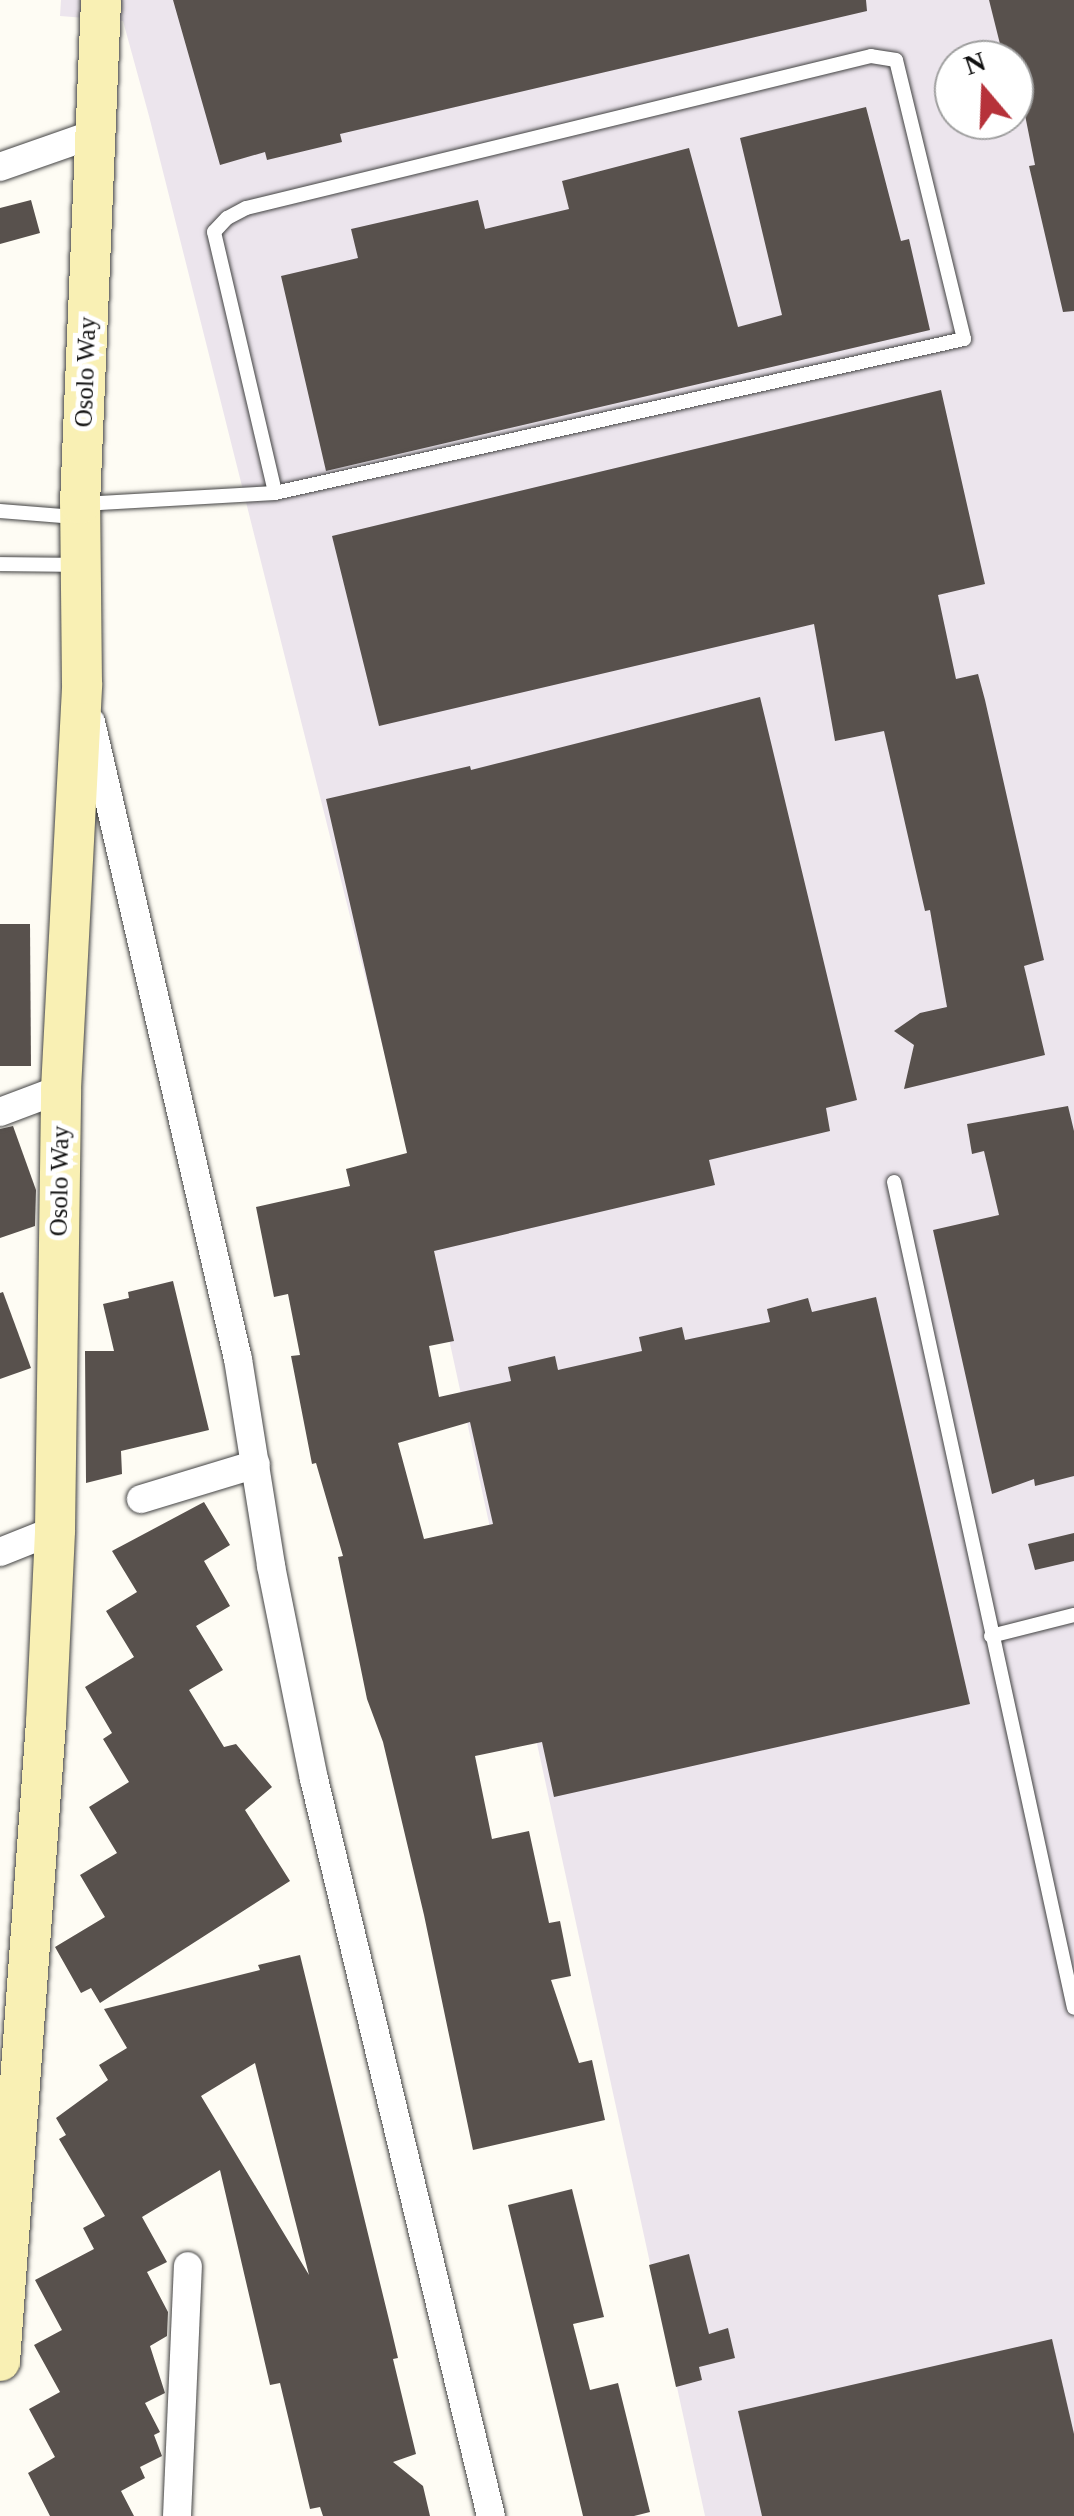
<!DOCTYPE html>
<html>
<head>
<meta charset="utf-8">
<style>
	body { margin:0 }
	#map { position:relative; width:1074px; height:2516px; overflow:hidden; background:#fefcf4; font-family:Georgia,serif }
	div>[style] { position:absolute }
	.industrial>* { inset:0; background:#ece5ed }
	.building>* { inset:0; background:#58514d }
	.roads { filter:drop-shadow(0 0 2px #434343) drop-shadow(0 0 2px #434343) }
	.lane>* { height:14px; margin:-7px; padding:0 7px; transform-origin:7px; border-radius:7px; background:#fff }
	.street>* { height:28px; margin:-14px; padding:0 14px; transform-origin:14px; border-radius:14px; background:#fff }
	.secondary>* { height:40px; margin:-20px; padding:0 20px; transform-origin:20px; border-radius:20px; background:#f9f0b4 }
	span { translate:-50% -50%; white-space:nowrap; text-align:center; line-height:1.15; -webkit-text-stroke:10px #fff; paint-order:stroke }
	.street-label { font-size:25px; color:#101010 }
	.north { position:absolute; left:934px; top:40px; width:100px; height:100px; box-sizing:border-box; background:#fff; border:2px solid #9f9f9f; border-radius:50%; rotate:341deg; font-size:28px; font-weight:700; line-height:40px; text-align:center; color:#101010 }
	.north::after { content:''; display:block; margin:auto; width:35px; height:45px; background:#b6323a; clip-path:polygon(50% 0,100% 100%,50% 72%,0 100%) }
</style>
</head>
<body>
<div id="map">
	<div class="industrial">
		<div style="clip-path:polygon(evenodd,61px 0,1074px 0,1074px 2516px,705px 2516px,402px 1123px,149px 116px,123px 21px,60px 16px,61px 0,954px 60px,1014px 60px,1014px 120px,954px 120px,954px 60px)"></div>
	</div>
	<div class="building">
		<div style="clip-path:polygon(173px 0,866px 0,867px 11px,340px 134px,342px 142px,267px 160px,265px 152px,220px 165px)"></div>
		<div style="clip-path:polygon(989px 0,1074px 0,1074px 311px,1063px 312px,1029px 166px,1035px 165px,1014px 60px,1004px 60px)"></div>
		<div style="clip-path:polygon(866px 107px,901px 241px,909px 239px,930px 330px,326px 471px,281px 276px,358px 258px,351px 229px,478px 200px,485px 229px,569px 209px,562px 181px,689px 148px,738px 327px,782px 315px,740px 138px)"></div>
		<div style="clip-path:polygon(31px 200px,40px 233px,0 244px,0 208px)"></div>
		<div style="clip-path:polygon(941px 390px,985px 584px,938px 595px,956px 679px,978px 674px,985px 700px,1044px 960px,1024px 966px,1045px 1055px,904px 1089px,914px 1045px,894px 1031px,920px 1013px,947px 1007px,930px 910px,925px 911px,884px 731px,835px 741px,814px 624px,379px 726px,332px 536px)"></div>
		<div style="clip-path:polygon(evenodd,760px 697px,857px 1100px,826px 1108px,830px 1131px,709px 1160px,715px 1185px,434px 1251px,454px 1341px,429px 1346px,439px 1397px,511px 1381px,508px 1367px,555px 1356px,558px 1370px,642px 1351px,639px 1337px,682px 1327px,685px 1340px,770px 1322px,767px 1309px,808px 1298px,812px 1312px,876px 1297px,970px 1704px,554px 1797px,542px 1742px,475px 1756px,492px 1839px,529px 1831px,549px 1923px,560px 1921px,571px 1976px,551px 1980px,579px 2063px,592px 2060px,605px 2120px,473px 2150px,424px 1915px,383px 1742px,367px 1699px,338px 1557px,343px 1556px,316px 1463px,312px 1464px,291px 1356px,300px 1355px,288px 1294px,274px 1297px,256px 1207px,350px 1186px,346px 1169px,407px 1153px,326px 799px,470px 766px,471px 770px,760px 697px,470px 1422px,493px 1524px,424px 1539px,398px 1443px,470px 1422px)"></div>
		<div style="clip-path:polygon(0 924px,30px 924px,31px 1066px,0 1066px)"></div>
		<div style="clip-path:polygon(1068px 1106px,1074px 1131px,1074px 1476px,1035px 1486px,1034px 1479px,992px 1494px,933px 1230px,999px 1215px,984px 1151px,972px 1154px,967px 1124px)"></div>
		<div style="clip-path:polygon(13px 1126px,36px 1190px,35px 1226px,0 1238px,0 1129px)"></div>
		<div style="clip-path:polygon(173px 1281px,209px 1430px,121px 1451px,122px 1474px,86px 1483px,85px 1351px,114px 1351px,103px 1304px,129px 1298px,128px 1292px)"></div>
		<div style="clip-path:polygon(3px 1292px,31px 1368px,0 1379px,0 1293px)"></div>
		<div style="clip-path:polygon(204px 1502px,230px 1545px,204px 1561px,230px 1606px,196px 1626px,223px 1670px,189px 1690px,224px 1747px,236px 1744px,272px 1787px,245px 1810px,290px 1881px,100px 2003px,91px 1988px,81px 1993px,55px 1947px,105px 1917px,80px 1875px,117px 1853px,89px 1807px,129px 1782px,103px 1739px,112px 1733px,85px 1687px,134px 1657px,106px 1611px,137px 1592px,112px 1551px)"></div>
		<div style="clip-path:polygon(1074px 1533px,1074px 1561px,1035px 1570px,1028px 1544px)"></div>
		<div style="clip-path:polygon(evenodd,300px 1955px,390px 2324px,398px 2358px,393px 2359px,416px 2454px,393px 2462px,423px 2486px,430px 2516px,323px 2516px,320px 2507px,310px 2509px,280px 2383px,270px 2385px,220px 2170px,142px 2217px,167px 2262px,147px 2272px,168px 2312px,167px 2336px,150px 2346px,165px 2393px,145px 2403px,160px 2432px,154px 2435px,162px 2456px,140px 2467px,145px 2478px,121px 2491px,134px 2516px,50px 2516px,28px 2473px,55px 2457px,29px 2409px,60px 2392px,34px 2345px,62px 2330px,35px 2280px,94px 2249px,83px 2228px,105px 2216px,59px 2139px,66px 2135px,56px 2118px,108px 2080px,99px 2065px,127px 2048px,104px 2009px,260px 1970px,258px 1965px,300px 1955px,255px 2063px,309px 2275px,201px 2096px,255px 2063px)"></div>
		<div style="clip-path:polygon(572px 2189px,604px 2317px,573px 2324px,590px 2390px,618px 2383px,650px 2512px,634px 2516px,583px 2516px,508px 2205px)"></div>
		<div style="clip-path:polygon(689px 2254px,709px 2334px,728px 2328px,735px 2358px,699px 2367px,702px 2380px,676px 2387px,649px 2265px)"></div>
		<div style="clip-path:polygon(1052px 2339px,1074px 2434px,1074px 2516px,762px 2516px,738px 2411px)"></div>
	</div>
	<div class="roads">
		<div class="lane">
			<div style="left:82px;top:504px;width:193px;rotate:-3.3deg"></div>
			<div style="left:275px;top:493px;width:706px;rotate:-12.6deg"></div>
			<div style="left:964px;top:339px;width:287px;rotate:-103.7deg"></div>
			<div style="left:896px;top:60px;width:25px;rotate:-171deg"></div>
			<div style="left:871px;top:56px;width:643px;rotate:166.33deg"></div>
			<div style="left:246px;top:208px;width:21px;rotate:152deg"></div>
			<div style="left:227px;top:218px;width:19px;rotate:133deg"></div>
			<div style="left:214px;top:232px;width:268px;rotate:76.8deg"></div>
			<div style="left:0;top:511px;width:75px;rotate:4.6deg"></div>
			<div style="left:0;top:564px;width:79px;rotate:0.7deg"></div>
			<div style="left:894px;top:1182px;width:845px;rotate:77.71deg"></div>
			<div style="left:991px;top:1636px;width:86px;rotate:-14.2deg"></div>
		</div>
		<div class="street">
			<div style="left:0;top:167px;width:103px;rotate:-19.3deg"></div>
			<div style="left:91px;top:722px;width:654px;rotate:77.01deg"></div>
			<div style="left:238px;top:1359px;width:210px;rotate:80.9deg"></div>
			<div style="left:271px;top:1566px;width:217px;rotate:78.6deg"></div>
			<div style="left:314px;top:1779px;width:758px;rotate:76.5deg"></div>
			<div style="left:0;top:1112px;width:65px;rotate:-20.7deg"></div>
			<div style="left:141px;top:1499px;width:120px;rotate:-16.9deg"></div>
			<div style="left:0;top:1552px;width:59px;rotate:-21.8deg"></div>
			<div style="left:177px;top:2516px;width:250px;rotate:-87.5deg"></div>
		</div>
		<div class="secondary">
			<div style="left:0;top:2361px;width:640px;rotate:-85.88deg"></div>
			<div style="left:46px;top:1723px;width:193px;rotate:-87.3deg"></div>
			<div style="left:55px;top:1530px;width:441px;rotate:-89.2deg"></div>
			<div style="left:61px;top:1089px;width:406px;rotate:-87deg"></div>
			<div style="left:82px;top:684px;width:180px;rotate:-90.6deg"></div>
			<div style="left:80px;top:504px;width:504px;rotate:-87.61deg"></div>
		</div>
	</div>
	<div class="street-label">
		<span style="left:86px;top:372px;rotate:-88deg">Osolo Way</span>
		<span style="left:60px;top:1181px;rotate:-89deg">Osolo Way</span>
	</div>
	<div class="north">N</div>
</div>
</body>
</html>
